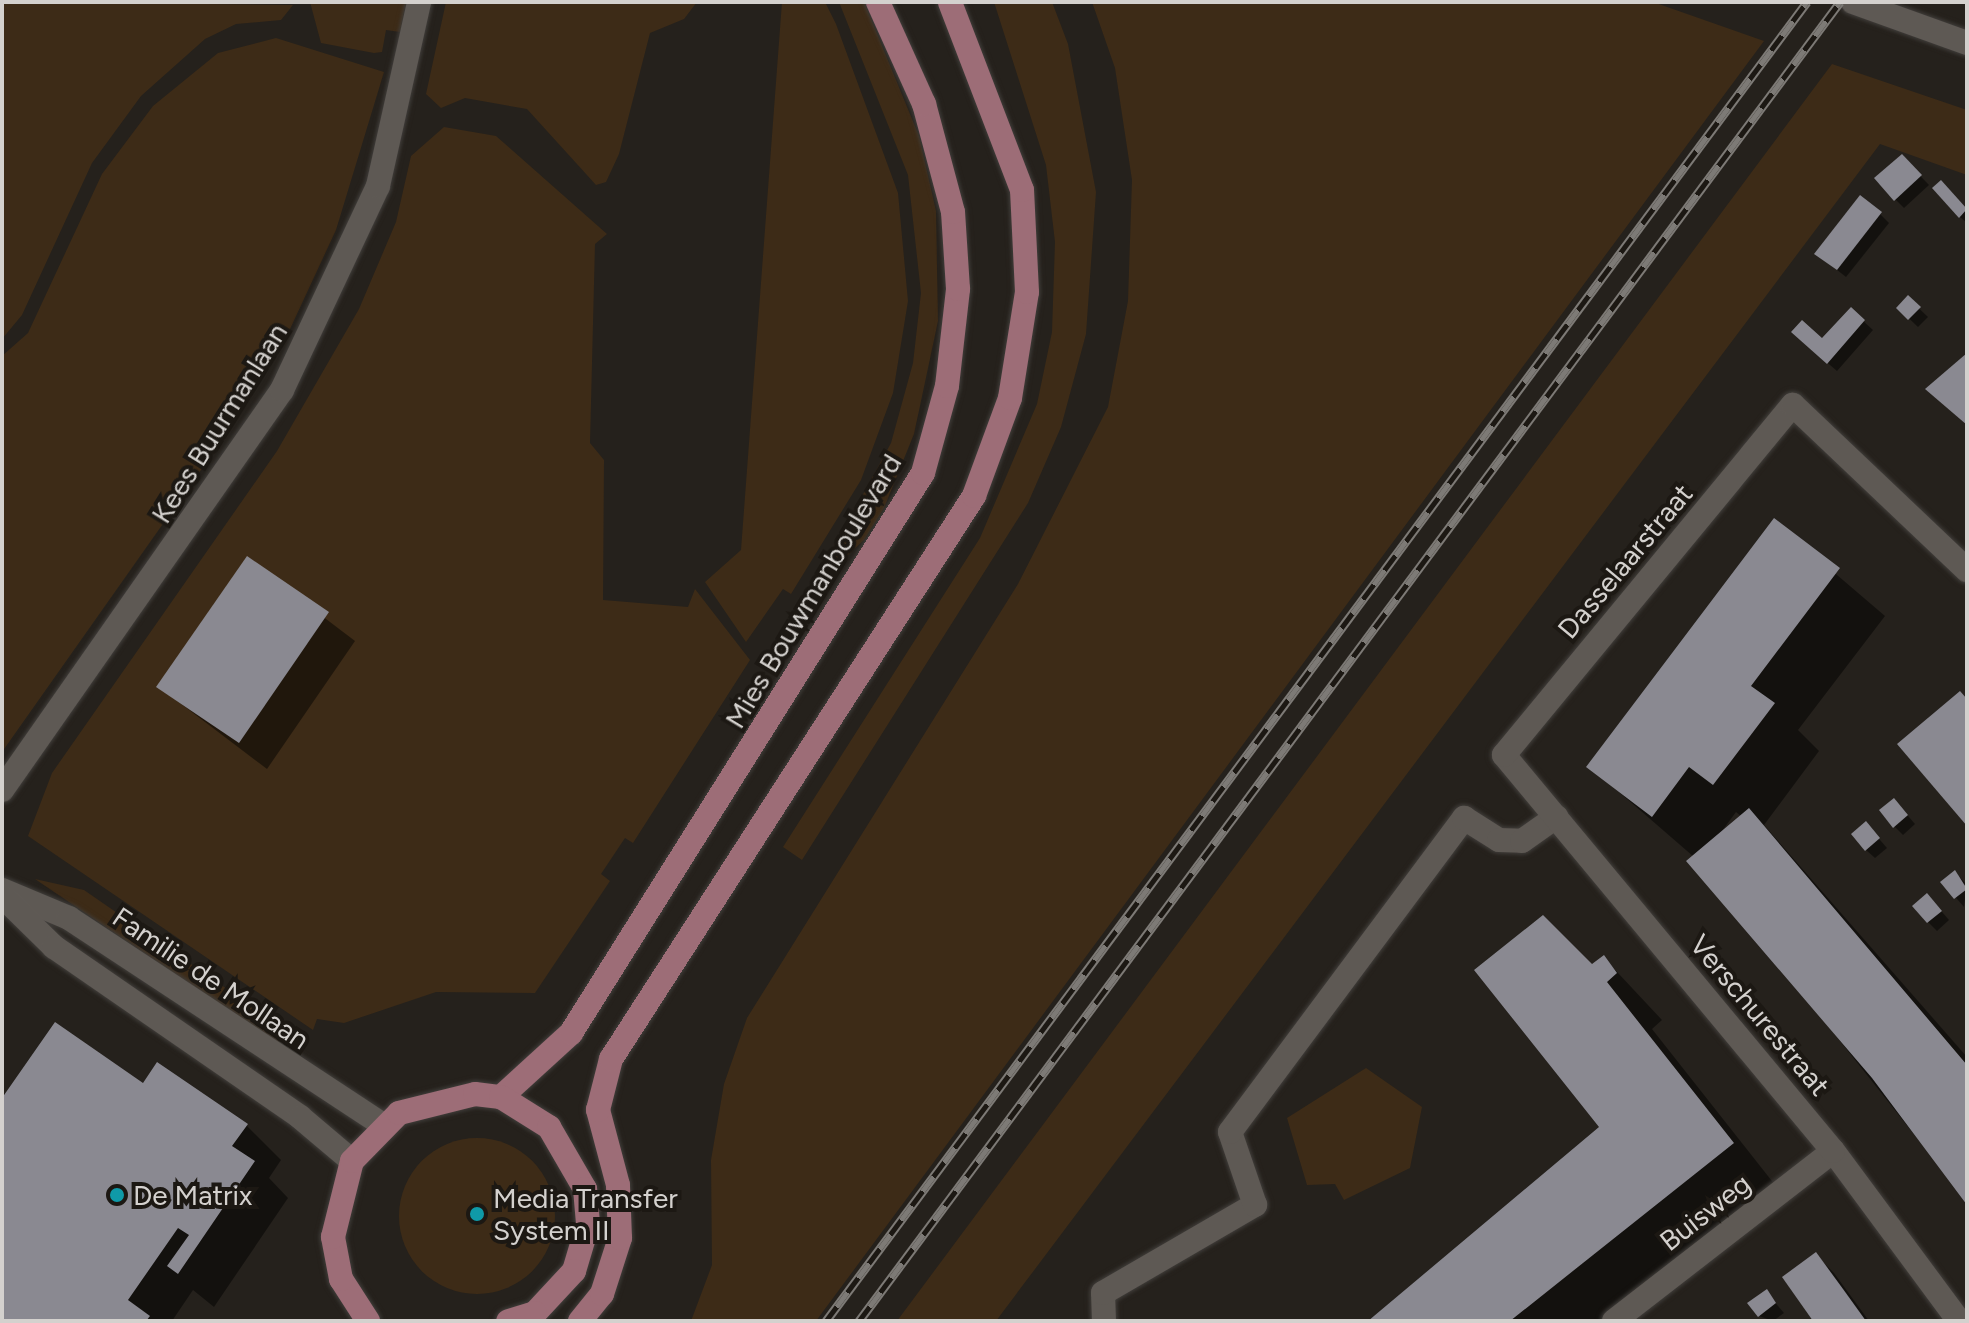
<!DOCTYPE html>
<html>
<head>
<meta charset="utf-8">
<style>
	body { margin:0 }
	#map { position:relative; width:1969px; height:1323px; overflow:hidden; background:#25211c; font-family:Figtree,sans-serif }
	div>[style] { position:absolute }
	.green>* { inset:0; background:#3d2b17 }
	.round { border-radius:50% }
	.shadow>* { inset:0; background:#0007 }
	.building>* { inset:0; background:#8a8991 }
	.roads { filter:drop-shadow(0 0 2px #413e3b) drop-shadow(0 0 2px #413e3b) }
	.minor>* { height:24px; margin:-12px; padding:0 12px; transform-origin:12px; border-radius:12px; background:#5e5954 }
	.major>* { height:24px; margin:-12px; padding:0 12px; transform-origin:12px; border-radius:12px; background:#9d6d77 }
	.rail>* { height:9px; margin-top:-4.5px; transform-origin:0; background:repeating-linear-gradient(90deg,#1c1813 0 18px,#7d7a76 0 36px); box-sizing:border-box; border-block:2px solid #7d7a76 }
	.dots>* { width:22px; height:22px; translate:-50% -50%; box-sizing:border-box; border:4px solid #1c1813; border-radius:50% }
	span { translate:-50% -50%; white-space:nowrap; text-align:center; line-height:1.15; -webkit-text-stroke:8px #1c1813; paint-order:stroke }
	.street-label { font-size:28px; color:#d4d1ce }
	.poi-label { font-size:28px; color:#d4d1ce }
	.left { translate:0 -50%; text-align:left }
	.frame { position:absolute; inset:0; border:4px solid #d4d1ce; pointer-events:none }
</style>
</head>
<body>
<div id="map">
	<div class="green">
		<div style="clip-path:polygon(2px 2px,293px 5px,281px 20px,236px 24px,205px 39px,141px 96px,92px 163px,22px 315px,2px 339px)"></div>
		<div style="clip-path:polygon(310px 2px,406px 2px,400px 32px,386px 30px,382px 52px,374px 53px,321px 43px)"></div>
		<div style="clip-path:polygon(446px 2px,697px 2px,684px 19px,650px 33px,619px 154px,606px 182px,596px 185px,527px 109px,465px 98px,441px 108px,426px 94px)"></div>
		<div style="clip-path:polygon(782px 2px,825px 2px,836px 24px,898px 193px,908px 301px,893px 393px,861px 480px,791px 594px,783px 589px,746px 642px,705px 582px,741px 550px)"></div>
		<div style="clip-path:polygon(839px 2px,864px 2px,919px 136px,936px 211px,938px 321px,914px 434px,884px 508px,864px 540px,812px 588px,891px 443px,913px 363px,921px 293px,908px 175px)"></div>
		<div style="clip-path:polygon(994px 2px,1052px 2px,1068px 44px,1096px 192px,1086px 334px,1061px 427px,1028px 503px,802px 860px,783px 847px,980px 538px,1037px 404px,1052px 332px,1055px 242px,1046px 165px)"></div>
		<div style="clip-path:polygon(1092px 2px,1653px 2px,1764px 41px,816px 1321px,691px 1321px,712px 1265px,711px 1160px,724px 1084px,747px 1018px,1018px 584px,1108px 407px,1128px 301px,1132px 180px,1115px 68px)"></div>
		<div style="clip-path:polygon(276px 38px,384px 72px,336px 230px,290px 329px,215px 450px,2px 752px,2px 356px,28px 333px,102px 174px,153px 106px,218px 53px)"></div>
		<div style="clip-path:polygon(1832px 64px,1967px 110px,1967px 175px,1880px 144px,996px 1321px,897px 1321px)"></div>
		<div style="clip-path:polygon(444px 127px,496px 136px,607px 234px,595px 244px,590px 443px,604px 460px,603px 600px,688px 607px,695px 589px,750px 660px,633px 843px,625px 838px,601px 874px,610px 881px,535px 993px,436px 992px,344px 1023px,317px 1019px,313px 1030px,28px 836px,52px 773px,277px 451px,359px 309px,396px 222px,411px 156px)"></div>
		<div style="clip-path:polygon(35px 879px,84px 890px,253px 1007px,283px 1047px)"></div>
		<div style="clip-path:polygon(1366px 1068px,1422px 1107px,1410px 1168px,1344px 1200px,1335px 1184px,1307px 1185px,1287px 1118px)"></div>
		<div class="round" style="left:399px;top:1138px;width:156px;height:156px"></div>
	</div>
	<div class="shadow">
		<div style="clip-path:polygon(1902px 157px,1929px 185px,1904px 208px,1895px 199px)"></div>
		<div style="clip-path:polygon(1950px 191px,1967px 211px,1967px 223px,1960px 217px)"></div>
		<div style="clip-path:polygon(1880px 214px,1889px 223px,1846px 277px,1817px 254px)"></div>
		<div style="clip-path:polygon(1908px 298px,1928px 317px,1918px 327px,1898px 308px)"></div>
		<div style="clip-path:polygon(1851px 310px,1873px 330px,1837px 371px,1802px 341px,1823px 341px)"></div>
		<div style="clip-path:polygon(evenodd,1774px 521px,1885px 616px,1798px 730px,1819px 751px,1764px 825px,1967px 1057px,1967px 1201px,1694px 857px,1589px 766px,1774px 521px,1736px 812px,1742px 817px,1722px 831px,1736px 812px)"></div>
		<div style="clip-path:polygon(247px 559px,355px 641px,267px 769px,159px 687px)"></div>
		<div style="clip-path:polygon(1902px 809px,1915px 824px,1903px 835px,1894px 826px)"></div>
		<div style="clip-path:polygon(1874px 833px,1887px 848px,1875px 858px,1866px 850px)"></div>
		<div style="clip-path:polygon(1955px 872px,1967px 885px,1964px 907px,1943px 883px)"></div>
		<div style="clip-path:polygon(1936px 905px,1949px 920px,1937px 931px,1928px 922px)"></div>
		<div style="clip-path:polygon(1604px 958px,1662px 1020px,1652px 1029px,1779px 1190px,1614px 1321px,1368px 1321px,1601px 1128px,1592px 967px)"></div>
		<div style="clip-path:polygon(143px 1085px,247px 1126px,281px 1160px,269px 1178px,288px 1198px,214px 1307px,193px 1290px,172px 1321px,2px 1321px,2px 1102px)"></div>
		<div style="clip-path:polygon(1816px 1255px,1834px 1273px,1869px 1321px,1816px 1321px)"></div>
		<div style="clip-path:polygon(1766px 1292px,1784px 1313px,1773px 1321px,1759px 1316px)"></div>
	</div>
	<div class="building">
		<div style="clip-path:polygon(1902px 154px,1922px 175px,1894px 201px,1874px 178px)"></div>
		<div style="clip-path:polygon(1941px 180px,1967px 209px,1959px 218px,1932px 188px)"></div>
		<div style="clip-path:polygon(1860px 195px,1882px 212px,1837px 270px,1814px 254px)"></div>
		<div style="clip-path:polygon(1908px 295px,1921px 307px,1908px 320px,1896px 308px)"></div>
		<div style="clip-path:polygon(1851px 307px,1865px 320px,1827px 364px,1791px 332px,1802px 320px,1822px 338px)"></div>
		<div style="clip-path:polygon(1967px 353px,1967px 425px,1925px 389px)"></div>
		<div style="clip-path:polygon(1774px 518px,1840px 568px,1751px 686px,1775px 703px,1713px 785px,1689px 767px,1652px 817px,1586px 767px)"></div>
		<div style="clip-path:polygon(247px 556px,329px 612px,239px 743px,156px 687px)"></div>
		<div style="clip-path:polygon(1960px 691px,1967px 699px,1967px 826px,1897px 744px)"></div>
		<div style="clip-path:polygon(1894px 798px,1908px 815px,1893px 828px,1879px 810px)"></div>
		<div style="clip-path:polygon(1749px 808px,1967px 1065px,1967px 1205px,1872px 1078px,1686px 861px)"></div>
		<div style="clip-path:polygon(1866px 821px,1880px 838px,1865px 851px,1851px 834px)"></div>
		<div style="clip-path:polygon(1955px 870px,1967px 889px,1954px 899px,1940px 882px)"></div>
		<div style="clip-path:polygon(1927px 893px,1942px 911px,1927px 923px,1912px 906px)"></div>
		<div style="clip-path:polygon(1543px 915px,1592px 964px,1604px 955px,1617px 973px,1607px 982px,1734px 1143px,1510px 1321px,1368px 1321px,1599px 1127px,1474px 970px)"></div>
		<div style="clip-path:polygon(55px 1022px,143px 1083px,157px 1062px,248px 1124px,232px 1146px,255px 1161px,178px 1274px,167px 1266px,189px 1235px,178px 1228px,128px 1300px,150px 1316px,146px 1321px,2px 1321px,2px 1098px)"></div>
		<div style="clip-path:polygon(1816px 1252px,1843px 1289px,1866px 1321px,1813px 1321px,1782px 1277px)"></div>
		<div style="clip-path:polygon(1767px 1289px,1776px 1303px,1758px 1317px,1747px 1303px)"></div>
	</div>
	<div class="roads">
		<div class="minor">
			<div style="left:1853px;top:2px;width:121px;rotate:19.8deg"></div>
			<div style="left:2px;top:790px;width:488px;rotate:-55deg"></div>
			<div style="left:282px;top:390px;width:225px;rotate:-64.8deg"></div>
			<div style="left:378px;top:186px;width:189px;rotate:-77.4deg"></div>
			<div style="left:2px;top:890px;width:73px;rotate:22.7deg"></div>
			<div style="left:69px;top:918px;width:376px;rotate:33.4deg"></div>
			<div style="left:2px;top:896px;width:73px;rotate:44.4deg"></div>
			<div style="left:54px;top:947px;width:299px;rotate:34.6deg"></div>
			<div style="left:300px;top:1117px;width:68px;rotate:40.2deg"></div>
			<div style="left:1104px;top:1321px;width:28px;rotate:-92deg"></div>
			<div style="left:1103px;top:1293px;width:176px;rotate:-30.1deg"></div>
			<div style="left:1255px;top:1205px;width:77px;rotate:-108.9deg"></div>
			<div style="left:1230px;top:1132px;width:392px;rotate:-53.3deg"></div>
			<div style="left:1464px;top:818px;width:41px;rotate:32.2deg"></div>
			<div style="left:1499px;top:840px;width:23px;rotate:2deg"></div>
			<div style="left:1522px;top:841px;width:42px;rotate:-35.2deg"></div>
			<div style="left:1614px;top:1321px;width:277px;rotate:-37.8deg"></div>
			<div style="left:1959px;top:1321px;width:212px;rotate:-126.5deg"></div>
			<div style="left:1833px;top:1151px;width:515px;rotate:-129.72deg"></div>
			<div style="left:1504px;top:755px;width:454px;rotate:-50.5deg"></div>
			<div style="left:1793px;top:405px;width:240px;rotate:43.5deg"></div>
		</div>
		<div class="major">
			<div style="left:501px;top:1097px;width:95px;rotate:-42.4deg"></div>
			<div style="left:571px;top:1033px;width:661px;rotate:-57.85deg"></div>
			<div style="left:923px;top:473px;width:90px;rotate:-74.6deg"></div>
			<div style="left:947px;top:386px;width:98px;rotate:-83.5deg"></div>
			<div style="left:958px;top:289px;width:77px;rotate:-93.7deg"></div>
			<div style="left:953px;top:212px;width:112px;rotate:-105deg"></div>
			<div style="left:924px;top:104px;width:112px;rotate:-114.3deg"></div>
			<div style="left:368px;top:1321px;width:50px;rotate:-122.7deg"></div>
			<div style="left:341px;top:1279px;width:43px;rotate:-100.8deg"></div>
			<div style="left:333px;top:1237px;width:78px;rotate:-76deg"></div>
			<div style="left:352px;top:1161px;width:67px;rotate:-45.6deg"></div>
			<div style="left:399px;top:1113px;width:78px;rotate:-14deg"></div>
			<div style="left:475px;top:1094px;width:26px;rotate:7deg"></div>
			<div style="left:501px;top:1097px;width:57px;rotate:32deg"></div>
			<div style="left:549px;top:1127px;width:72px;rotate:59.9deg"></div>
			<div style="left:585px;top:1189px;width:35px;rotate:85deg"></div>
			<div style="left:588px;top:1224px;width:49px;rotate:106.6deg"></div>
			<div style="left:574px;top:1271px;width:57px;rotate:132.9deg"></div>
			<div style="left:535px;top:1313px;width:28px;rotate:163deg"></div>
			<div style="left:580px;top:1321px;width:35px;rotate:-51deg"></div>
			<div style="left:602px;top:1294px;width:59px;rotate:-72.2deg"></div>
			<div style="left:620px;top:1238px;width:53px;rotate:-92.2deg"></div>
			<div style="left:618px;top:1185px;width:78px;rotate:-104.9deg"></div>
			<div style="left:598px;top:1110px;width:53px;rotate:-75.7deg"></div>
			<div style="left:611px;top:1059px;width:670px;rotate:-57.19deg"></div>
			<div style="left:974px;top:496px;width:104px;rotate:-69.8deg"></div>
			<div style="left:1010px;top:398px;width:107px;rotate:-80.9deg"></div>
			<div style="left:1027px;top:292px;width:102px;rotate:-92.8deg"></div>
			<div style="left:1022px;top:190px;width:201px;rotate:-111deg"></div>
		</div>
	</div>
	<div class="rail">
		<div style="left:826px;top:1321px;width:1644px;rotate:-53.36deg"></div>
		<div style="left:859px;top:1321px;width:1644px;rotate:-53.36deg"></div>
	</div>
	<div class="dots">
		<div style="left:117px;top:1195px;background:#0f9aa8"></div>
		<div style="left:477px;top:1214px;background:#0f9aa8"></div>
	</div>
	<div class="street-label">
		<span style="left:219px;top:423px;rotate:-58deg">Kees Buurmanlaan</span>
		<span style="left:1625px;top:561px;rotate:-50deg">Dasselaarstraat</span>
		<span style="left:813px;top:591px;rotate:-59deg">Mies Bouwmanboulevard</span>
		<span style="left:211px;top:978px;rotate:34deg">Familie de Mollaan</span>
		<span style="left:1760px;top:1015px;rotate:50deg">Verschurestraat</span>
		<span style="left:1705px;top:1212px;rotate:-38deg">Buisweg</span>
	</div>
	<div class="poi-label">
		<span class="left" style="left:133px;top:1195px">De Matrix</span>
		<span class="left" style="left:493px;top:1214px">Media Transfer<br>System II</span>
	</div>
	<div class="frame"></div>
</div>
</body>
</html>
